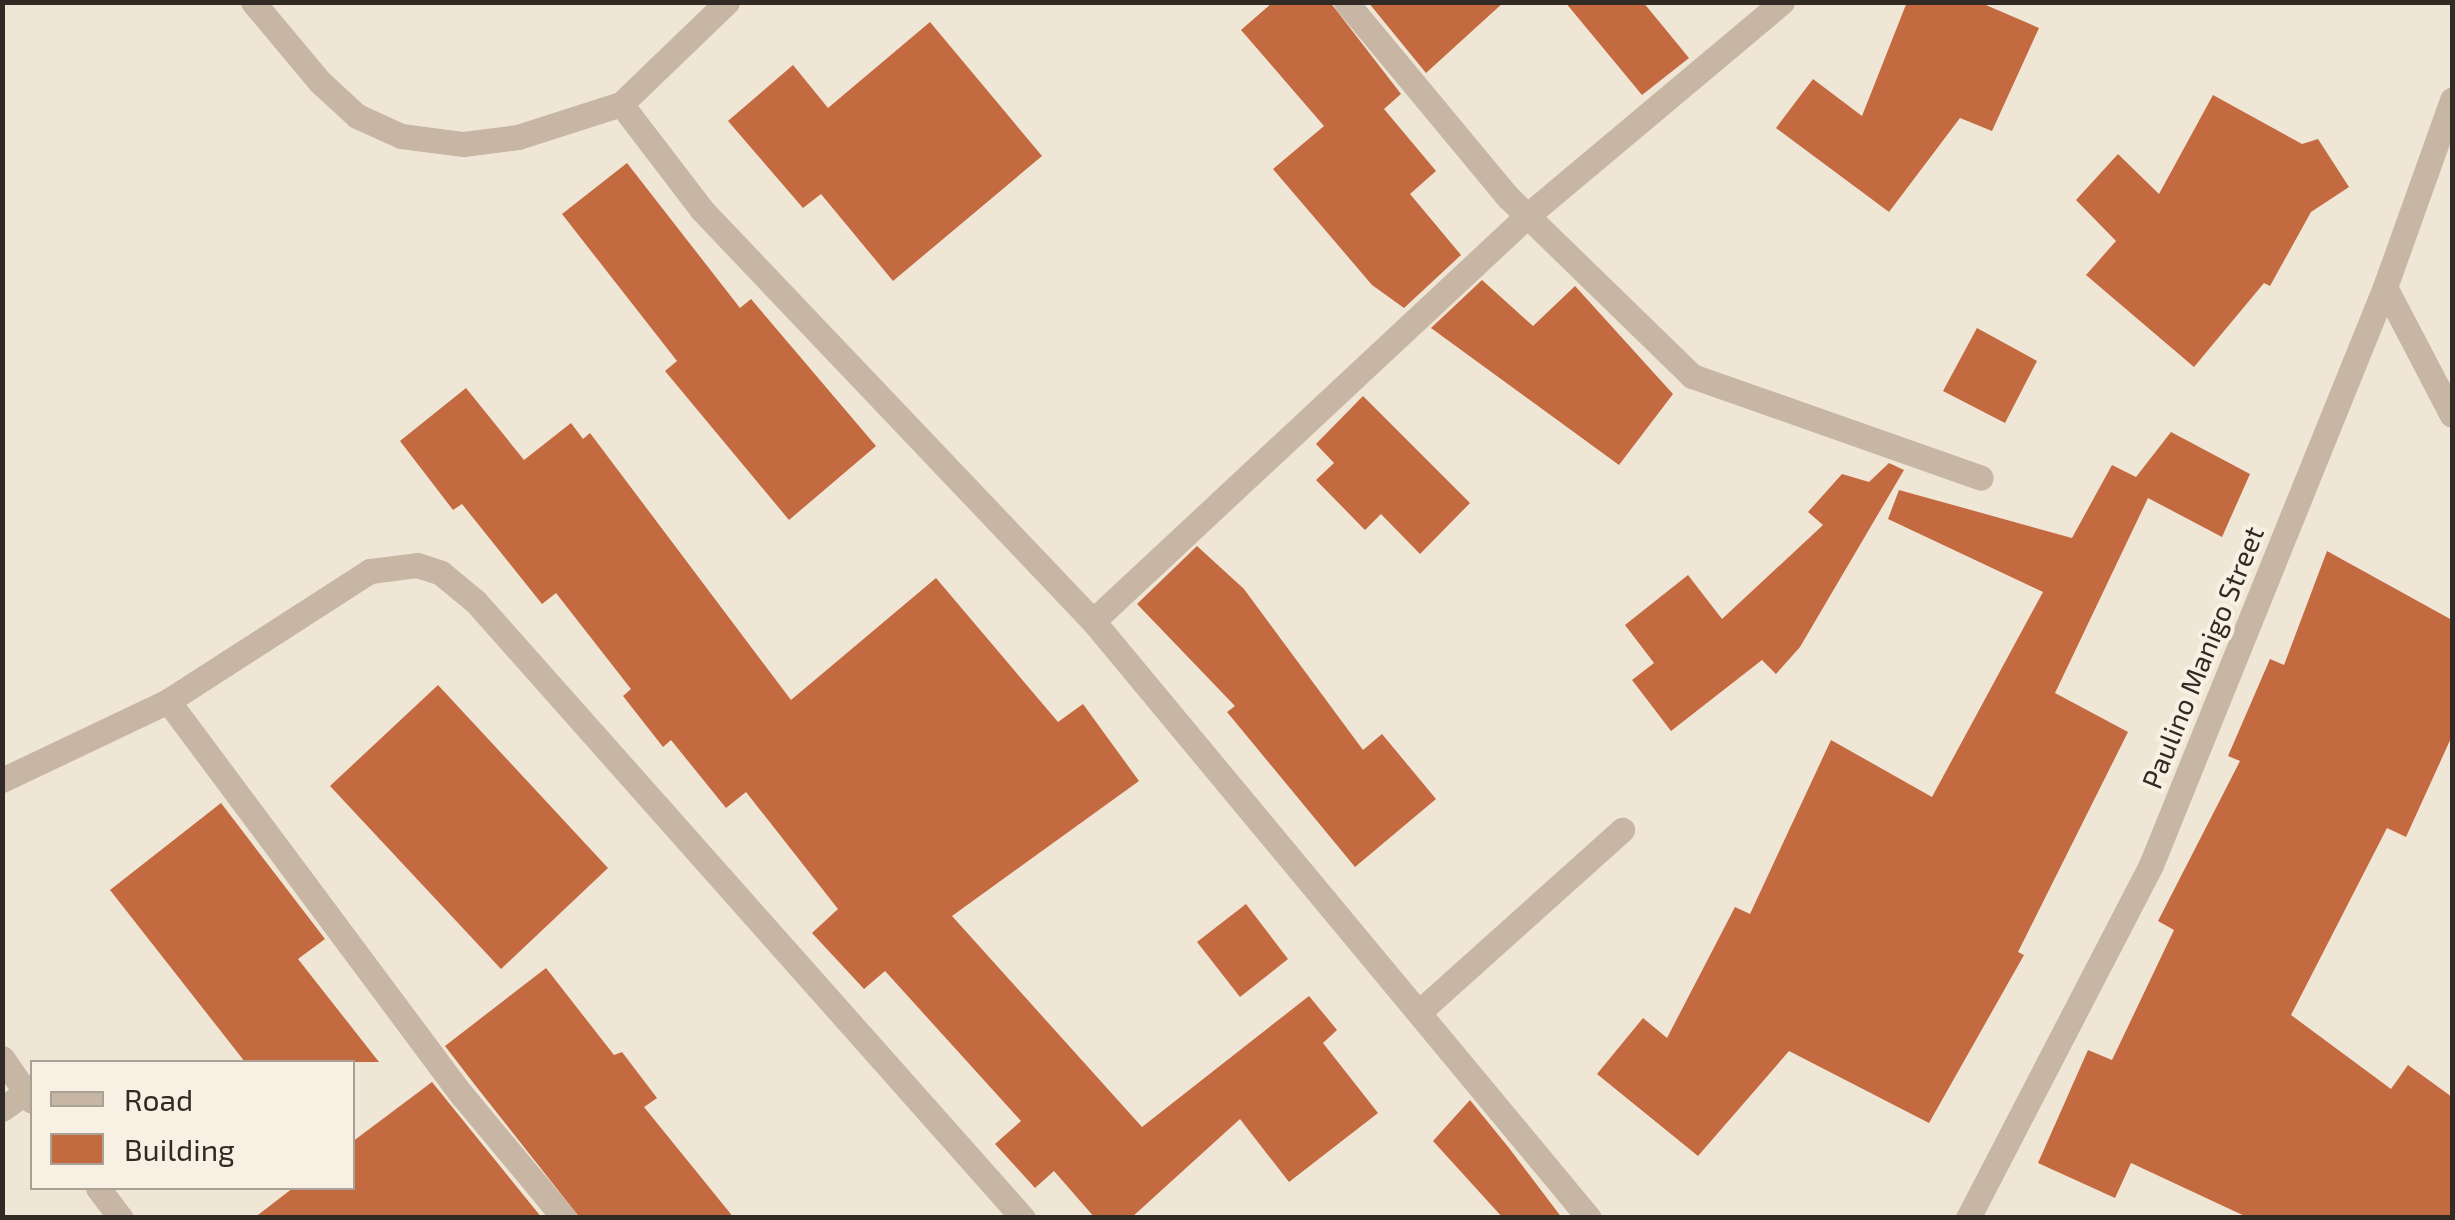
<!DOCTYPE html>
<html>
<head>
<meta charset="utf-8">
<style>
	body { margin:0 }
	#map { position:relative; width:2455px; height:1220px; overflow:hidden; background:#f0e6d6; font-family:"Exo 2",sans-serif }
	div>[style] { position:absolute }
	.building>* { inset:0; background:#c46a40 }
	.minor>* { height:25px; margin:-12.5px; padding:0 12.5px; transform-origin:12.5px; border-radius:12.5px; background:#c7b6a3 }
	.tertiary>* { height:25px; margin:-12.5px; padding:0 12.5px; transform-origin:12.5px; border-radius:12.5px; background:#c7b6a3 }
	span { translate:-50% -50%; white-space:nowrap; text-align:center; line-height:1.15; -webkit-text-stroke:8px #f8f0e2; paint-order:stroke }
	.street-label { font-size:28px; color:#322a25 }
	.frame { position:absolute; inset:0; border:5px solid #322a25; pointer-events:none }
	.legend { position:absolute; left:30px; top:1060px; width:325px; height:130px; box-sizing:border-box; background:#f8f0e2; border:2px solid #a9a196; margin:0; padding:12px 18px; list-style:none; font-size:30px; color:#322a25 }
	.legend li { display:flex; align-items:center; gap:20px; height:50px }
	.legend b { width:50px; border:2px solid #a9a196 }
</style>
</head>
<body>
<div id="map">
	<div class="building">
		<div style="clip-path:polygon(1273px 2px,1330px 2px,1401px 94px,1384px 109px,1436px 171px,1410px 194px,1461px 255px,1404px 308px,1372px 285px,1273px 169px,1324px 126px,1241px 30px)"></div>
		<div style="clip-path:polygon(1368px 2px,1504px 2px,1426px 73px)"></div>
		<div style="clip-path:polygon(1565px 2px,1643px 2px,1689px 58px,1642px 95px)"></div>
		<div style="clip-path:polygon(1907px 2px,1979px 2px,2039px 28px,1992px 131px,1960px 118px,1889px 212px,1776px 128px,1813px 79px,1862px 116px)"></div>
		<div style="clip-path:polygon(930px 22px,1042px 156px,893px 281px,821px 194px,803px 208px,728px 121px,793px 65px,828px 108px)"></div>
		<div style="clip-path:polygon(2213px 95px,2302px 144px,2318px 139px,2349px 187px,2311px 212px,2270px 286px,2264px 283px,2194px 367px,2086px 275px,2116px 241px,2076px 200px,2118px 154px,2159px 194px)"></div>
		<div style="clip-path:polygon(627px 163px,740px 308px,751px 299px,876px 446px,789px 520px,665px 371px,677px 361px,562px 214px)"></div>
		<div style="clip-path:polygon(1482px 280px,1533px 326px,1575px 286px,1673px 394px,1619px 465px,1431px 328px)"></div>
		<div style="clip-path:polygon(1977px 328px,2037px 361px,2005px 423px,1943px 391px)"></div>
		<div style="clip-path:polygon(466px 388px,524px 460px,571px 423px,583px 439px,590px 433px,791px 700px,936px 578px,1058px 722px,1083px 704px,1139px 781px,952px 916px,1142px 1127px,1309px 996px,1337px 1030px,1323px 1043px,1378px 1113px,1289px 1182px,1240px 1119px,1131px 1218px,1095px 1218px,1054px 1171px,1035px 1188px,995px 1144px,1021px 1121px,885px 971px,864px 989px,812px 933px,838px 909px,746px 792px,726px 808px,671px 740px,663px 747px,623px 696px,631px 689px,556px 593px,542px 604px,462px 504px,453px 510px,400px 441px)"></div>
		<div style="clip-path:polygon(1363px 396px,1470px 503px,1420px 554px,1381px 514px,1365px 530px,1316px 480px,1334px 463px,1316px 444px)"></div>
		<div style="clip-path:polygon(2171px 432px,2250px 474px,2222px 537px,2148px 498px,2055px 693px,2128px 732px,2018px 952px,2024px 955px,1929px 1123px,1789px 1051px,1698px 1156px,1597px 1074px,1643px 1018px,1667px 1038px,1735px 907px,1750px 914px,1831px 740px,1932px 797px,2043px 592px,1888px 519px,1899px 490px,2072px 538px,2112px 465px,2136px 477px)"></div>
		<div style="clip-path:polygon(1889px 463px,1904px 470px,1800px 647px,1776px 674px,1762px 660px,1671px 731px,1632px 680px,1654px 663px,1625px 625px,1688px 575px,1722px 619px,1823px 525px,1808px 512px,1842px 474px,1869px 482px)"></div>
		<div style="clip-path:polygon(1197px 546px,1244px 589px,1363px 750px,1382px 734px,1436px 799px,1355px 867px,1227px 712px,1235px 706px,1137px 604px)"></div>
		<div style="clip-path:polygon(2327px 551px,2452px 620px,2452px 736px,2406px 837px,2387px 828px,2291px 1015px,2391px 1089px,2408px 1065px,2452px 1097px,2452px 1218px,2249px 1218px,2131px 1163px,2115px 1198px,2038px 1163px,2088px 1050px,2112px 1060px,2174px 930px,2158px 921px,2240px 761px,2228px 756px,2270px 659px,2284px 665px)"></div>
		<div style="clip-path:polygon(438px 685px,608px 868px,501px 969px,330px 786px)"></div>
		<div style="clip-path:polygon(221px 803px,325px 939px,298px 959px,379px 1062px,245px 1062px,110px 890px)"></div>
		<div style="clip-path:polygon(1246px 904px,1288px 959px,1240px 997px,1197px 942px)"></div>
		<div style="clip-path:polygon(546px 968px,614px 1055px,622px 1052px,657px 1098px,644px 1107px,734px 1218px,580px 1218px,475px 1085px,445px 1046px)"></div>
		<div style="clip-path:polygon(432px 1082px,542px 1218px,254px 1218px,293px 1188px,352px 1188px,352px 1142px)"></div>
		<div style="clip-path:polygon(1470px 1100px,1509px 1148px,1562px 1218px,1503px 1218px,1433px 1141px)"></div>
	</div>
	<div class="minor">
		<div style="left:253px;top:2px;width:104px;rotate:50.1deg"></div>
		<div style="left:320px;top:82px;width:50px;rotate:42.6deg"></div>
		<div style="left:357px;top:116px;width:48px;rotate:24.4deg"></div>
		<div style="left:401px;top:136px;width:63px;rotate:7.4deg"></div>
		<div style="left:463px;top:144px;width:55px;rotate:-7.3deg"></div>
		<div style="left:518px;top:137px;width:108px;rotate:-17.8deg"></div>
		<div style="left:727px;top:2px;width:147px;rotate:136.1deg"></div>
		<div style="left:621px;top:104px;width:133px;rotate:52.6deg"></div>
		<div style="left:702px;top:210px;width:567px;rotate:46.43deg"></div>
		<div style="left:1093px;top:621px;width:776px;rotate:50.28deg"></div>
		<div style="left:1346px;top:2px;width:254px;rotate:50.3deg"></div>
		<div style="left:1508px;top:197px;width:257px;rotate:44.2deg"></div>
		<div style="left:1692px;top:376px;width:306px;rotate:19.4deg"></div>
		<div style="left:2385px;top:287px;width:144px;rotate:62.4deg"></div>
		<div style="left:1093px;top:621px;width:594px;rotate:-43.02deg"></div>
		<div style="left:1527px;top:216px;width:333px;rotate:-40deg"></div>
		<div style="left:168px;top:701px;width:492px;rotate:53.3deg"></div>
		<div style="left:462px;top:1095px;width:160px;rotate:50.3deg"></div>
		<div style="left:2px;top:780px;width:184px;rotate:-25.4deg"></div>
		<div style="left:168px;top:701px;width:240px;rotate:-32.8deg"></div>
		<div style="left:370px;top:571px;width:47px;rotate:-7.3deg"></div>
		<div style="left:417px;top:565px;width:25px;rotate:18deg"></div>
		<div style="left:441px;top:573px;width:45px;rotate:39.6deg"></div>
		<div style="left:476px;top:602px;width:824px;rotate:48.4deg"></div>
		<div style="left:1419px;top:1012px;width:273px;rotate:-41.9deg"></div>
		<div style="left:2px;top:1058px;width:52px;rotate:55.1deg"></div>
		<div style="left:2px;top:1109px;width:29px;rotate:-35deg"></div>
		<div style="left:98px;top:1188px;width:38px;rotate:53deg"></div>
	</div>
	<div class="tertiary">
		<div style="left:1968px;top:1218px;width:398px;rotate:-62.6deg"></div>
		<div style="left:2151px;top:865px;width:624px;rotate:-67.96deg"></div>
		<div style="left:2385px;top:287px;width:199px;rotate:-70.3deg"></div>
	</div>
	<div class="street-label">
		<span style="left:2202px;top:657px;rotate:-68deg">Paulino Manigo Street</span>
	</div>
	<div class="frame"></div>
	<ul class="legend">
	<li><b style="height:12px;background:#c7b6a3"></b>Road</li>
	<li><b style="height:28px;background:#c46a40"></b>Building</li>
	</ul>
</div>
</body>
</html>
